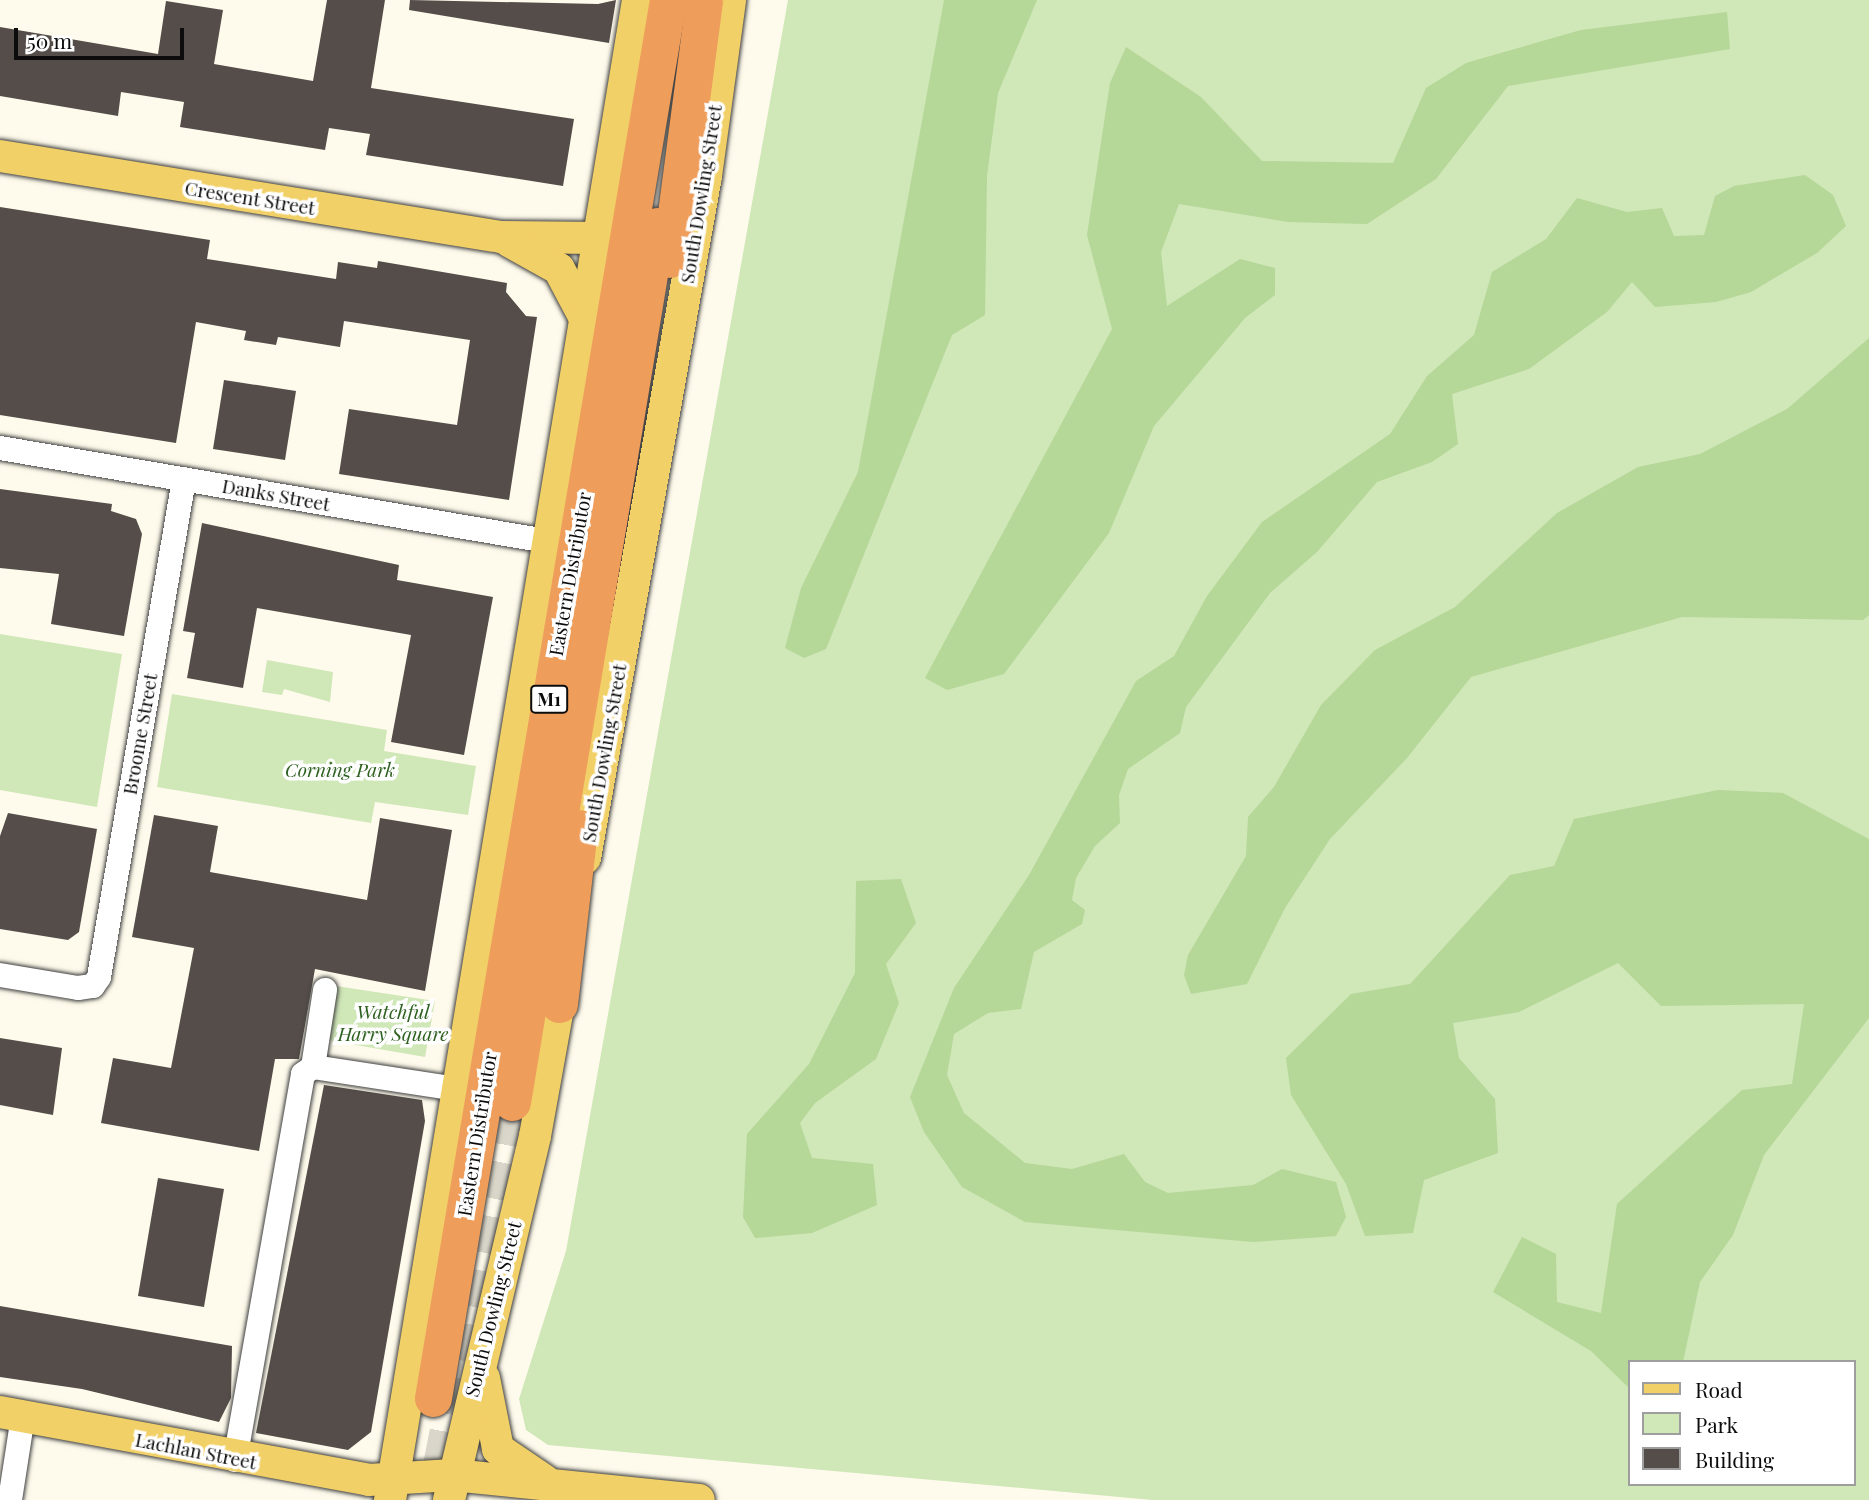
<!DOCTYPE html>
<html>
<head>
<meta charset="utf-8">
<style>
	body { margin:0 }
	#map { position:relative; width:1869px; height:1500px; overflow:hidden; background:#fefbec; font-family:"Playfair Display",serif }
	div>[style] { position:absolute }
	.green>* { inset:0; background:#d0e7b8 }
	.forest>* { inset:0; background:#b5d798 }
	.building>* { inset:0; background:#544d49 }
	.highway-tunnel>* { height:37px; margin-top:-18.5px; transform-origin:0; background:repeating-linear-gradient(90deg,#dad7ca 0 37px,transparent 0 55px) }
	.roads { filter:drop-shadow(0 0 2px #3f3f3f) drop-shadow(0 0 2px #3f3f3f) }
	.minor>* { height:24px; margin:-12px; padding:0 12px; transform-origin:12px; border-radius:12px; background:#fff }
	.major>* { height:32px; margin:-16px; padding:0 16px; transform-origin:16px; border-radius:16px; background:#f2d068 }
	.highway>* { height:37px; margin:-18.5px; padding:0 18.5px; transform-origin:18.5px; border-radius:18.5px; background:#ee9d5b }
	span { translate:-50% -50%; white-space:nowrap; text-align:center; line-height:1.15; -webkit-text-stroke:7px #fff; paint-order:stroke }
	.shield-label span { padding:2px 5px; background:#fff; border:2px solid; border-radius:5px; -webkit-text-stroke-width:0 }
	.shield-label { font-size:18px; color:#0c0c0c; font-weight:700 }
	.street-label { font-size:19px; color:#0c0c0c }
	.park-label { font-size:19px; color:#2e6120; font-style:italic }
	.legend { position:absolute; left:1628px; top:1360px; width:228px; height:126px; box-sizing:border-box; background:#fff; border:2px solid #9e9e9e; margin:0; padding:9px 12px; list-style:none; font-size:21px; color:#0c0c0c }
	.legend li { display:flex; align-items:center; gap:14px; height:35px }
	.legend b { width:35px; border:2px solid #9e9e9e }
	.scale { position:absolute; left:14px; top:28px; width:170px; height:32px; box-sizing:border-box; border:4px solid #0c0c0c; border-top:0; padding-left:9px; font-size:21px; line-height:24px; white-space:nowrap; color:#0c0c0c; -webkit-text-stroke:5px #fff; paint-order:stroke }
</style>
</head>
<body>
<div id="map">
	<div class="green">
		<div style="clip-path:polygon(evenodd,788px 0,1869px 0,1869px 1500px,1152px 1500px,548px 1445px,526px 1430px,519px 1399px,566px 1251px,788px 0,1629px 1362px,1853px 1362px,1853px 1484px,1629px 1484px,1629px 1362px)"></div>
		<div style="clip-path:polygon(0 634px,122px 654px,97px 807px,0 790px)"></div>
		<div style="clip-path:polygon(267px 660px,333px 672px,330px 702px,284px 689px,282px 695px,262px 692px)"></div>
		<div style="clip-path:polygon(172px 694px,387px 730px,384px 751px,476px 766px,468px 815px,375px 802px,371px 823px,157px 787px)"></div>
		<div style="clip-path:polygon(336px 986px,435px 1001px,425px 1057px,327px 1040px)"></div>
	</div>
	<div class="forest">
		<div style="clip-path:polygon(944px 0,1037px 0,998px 93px,987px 176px,985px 315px,952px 335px,826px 649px,804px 658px,785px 648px,801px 588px,858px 472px)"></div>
		<div style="clip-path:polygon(1727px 12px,1730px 49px,1508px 86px,1436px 179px,1367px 224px,1288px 222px,1179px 204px,1161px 252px,1167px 306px,1240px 259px,1275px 268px,1275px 295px,1245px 318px,1154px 426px,1109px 533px,1004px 674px,947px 690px,925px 678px,1112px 329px,1087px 235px,1110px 83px,1126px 47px,1201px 97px,1262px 161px,1393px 163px,1426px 88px,1466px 63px,1581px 30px)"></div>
		<div style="clip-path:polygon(1805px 175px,1833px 195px,1846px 226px,1817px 253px,1751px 292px,1716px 302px,1655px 307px,1632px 282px,1607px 312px,1529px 369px,1452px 394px,1458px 444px,1432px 462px,1377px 482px,1317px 552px,1270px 593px,1186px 707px,1180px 733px,1128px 769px,1119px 795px,1120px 823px,1095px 846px,1076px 878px,1072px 900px,1085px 910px,1082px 924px,1034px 952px,1021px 1009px,988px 1013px,954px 1034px,947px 1075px,964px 1113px,1025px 1163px,1072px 1169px,1124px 1154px,1145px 1182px,1168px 1193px,1253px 1185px,1282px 1169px,1336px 1182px,1346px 1217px,1336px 1236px,1253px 1242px,1025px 1222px,962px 1187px,924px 1132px,910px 1097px,954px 988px,1029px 875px,1136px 681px,1174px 656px,1207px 596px,1262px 522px,1390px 434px,1427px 376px,1474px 335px,1492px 272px,1546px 239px,1577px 198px,1627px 212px,1662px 208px,1674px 236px,1704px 235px,1715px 196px,1734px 186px)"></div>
		<div style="clip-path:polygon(1869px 338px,1869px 615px,1863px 620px,1682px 617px,1471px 677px,1407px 758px,1330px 839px,1285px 908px,1247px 984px,1191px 994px,1184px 975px,1188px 955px,1246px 856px,1248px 817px,1274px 787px,1321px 705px,1375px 650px,1455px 607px,1557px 513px,1638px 467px,1700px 454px,1787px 409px)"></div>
		<div style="clip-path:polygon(1718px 790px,1783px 793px,1869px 839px,1869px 1018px,1764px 1155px,1733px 1235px,1700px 1282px,1683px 1362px,1629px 1362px,1629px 1388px,1591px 1351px,1493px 1292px,1522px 1237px,1556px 1254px,1557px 1302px,1601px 1313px,1617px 1204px,1742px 1090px,1792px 1084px,1804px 1004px,1661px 1006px,1618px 963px,1519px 1012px,1453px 1023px,1459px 1058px,1495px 1099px,1498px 1153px,1424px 1180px,1413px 1233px,1365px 1236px,1346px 1184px,1291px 1095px,1286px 1058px,1351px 994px,1410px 984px,1510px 875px,1554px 866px,1574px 819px)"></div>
		<div style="clip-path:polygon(901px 879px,916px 923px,886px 964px,899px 1003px,876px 1059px,815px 1103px,800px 1123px,812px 1158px,873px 1164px,877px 1205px,812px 1233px,755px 1238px,743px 1217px,747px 1134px,809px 1064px,855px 973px,856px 881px)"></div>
	</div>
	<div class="building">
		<div style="clip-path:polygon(327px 0,385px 0,371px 88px,574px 119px,563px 186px,366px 155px,370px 134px,329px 128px,325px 150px,180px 127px,184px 102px,121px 92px,118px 116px,0 96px,0 27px,158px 54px,166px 1px,223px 10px,214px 64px,313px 81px)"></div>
		<div style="clip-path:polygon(410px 0,598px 4px,616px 0,609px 43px,409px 10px)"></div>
		<div style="clip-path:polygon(0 207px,210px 240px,207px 259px,336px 279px,338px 262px,377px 268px,378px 261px,507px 283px,506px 292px,526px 316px,537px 317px,509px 500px,339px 474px,349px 409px,457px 425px,470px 340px,344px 321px,340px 347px,278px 337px,276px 345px,244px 340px,246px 331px,196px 322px,176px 443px,0 415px)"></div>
		<div style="clip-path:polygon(224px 380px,296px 391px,285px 460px,213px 449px)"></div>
		<div style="clip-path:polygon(0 489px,112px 504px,111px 511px,136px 519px,142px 534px,124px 636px,51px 624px,59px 574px,0 568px)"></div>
		<div style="clip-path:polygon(202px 523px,399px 565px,397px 580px,493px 597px,464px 755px,391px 742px,411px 635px,257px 608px,243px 688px,187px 678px,195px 633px,183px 631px)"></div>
		<div style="clip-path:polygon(8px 813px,97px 829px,79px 932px,68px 940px,0 929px,0 836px)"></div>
		<div style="clip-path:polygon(154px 815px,218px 826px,210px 872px,367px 900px,380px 818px,452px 830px,425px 991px,315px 969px,299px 1059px,275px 1059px,259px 1151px,101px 1123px,113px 1058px,171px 1068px,194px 948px,132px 937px)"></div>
		<div style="clip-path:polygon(0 1038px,62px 1048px,53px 1115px,0 1105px)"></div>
		<div style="clip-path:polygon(324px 1085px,422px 1100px,425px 1121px,371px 1432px,348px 1450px,256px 1433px)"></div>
		<div style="clip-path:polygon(158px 1178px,224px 1189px,204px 1307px,138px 1296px)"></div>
		<div style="clip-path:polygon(0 1306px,232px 1346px,231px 1398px,219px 1422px,82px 1389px,0 1377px)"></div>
	</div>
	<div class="highway-tunnel">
		<div style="left:441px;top:1468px;width:373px;rotate:-79deg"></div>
	</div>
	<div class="roads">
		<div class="minor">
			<div style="left:0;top:448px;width:560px;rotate:9.66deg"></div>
			<div style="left:0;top:975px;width:79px;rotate:9.5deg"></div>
			<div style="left:78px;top:988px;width:15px;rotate:-8deg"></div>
			<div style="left:93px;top:986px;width:11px;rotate:-56deg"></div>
			<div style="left:99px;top:977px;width:505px;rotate:-80.31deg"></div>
			<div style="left:313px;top:1067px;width:146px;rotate:8.7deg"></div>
			<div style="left:235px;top:1460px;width:392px;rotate:-80deg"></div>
			<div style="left:303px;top:1074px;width:12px;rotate:-35deg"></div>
			<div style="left:313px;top:1067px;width:78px;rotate:-81.1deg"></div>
			<div style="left:10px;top:1500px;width:85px;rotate:-81.2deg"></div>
		</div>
		<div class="major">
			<div style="left:0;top:156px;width:508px;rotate:9.18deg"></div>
			<div style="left:501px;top:237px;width:100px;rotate:0.6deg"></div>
			<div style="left:509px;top:241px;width:57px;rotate:29.2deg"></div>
			<div style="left:559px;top:269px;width:60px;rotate:62.2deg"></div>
			<div style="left:585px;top:858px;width:693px;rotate:-79.94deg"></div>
			<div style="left:706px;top:176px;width:178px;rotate:-82.2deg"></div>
			<div style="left:484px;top:1378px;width:72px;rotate:78.8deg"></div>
			<div style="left:498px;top:1449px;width:57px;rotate:34.2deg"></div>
			<div style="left:0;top:1412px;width:375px;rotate:10.4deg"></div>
			<div style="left:369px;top:1480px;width:84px;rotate:-3.4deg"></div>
			<div style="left:453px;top:1475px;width:247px;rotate:5.8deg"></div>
			<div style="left:390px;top:1500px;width:1520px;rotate:-80.61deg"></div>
			<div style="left:449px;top:1500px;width:374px;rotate:-76.7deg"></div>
			<div style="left:535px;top:1136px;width:158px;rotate:-79.8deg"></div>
		</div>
		<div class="highway">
			<div style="left:670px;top:259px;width:261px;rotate:-82.5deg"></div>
			<div style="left:559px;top:1004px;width:177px;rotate:-83.5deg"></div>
			<div style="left:512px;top:1102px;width:888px;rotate:-80.6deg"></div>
			<div style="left:433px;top:1398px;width:1418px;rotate:-80.46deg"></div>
		</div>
	</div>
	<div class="shield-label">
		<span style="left:549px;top:699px">M1</span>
	</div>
	<div class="street-label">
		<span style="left:701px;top:194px;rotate:-81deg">South Dowling Street</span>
		<span style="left:250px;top:198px;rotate:9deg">Crescent Street</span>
		<span style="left:276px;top:495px;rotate:10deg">Danks Street</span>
		<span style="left:570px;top:574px;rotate:-80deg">Eastern Distributor</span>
		<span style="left:140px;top:734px;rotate:-80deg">Broome Street</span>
		<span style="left:604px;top:753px;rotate:-80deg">South Dowling Street</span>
		<span style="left:477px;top:1134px;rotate:-81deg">Eastern Distributor</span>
		<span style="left:493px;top:1309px;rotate:-76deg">South Dowling Street</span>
		<span style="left:196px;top:1451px;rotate:11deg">Lachlan Street</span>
	</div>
	<div class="park-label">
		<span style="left:340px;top:770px">Corning Park</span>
		<span style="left:393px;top:1023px">Watchful<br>Harry Square</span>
	</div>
	<ul class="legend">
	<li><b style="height:9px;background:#f2d068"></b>Road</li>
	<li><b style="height:19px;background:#d0e7b8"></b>Park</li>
	<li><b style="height:19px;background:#544d49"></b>Building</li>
	</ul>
	<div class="scale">50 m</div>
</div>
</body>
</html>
